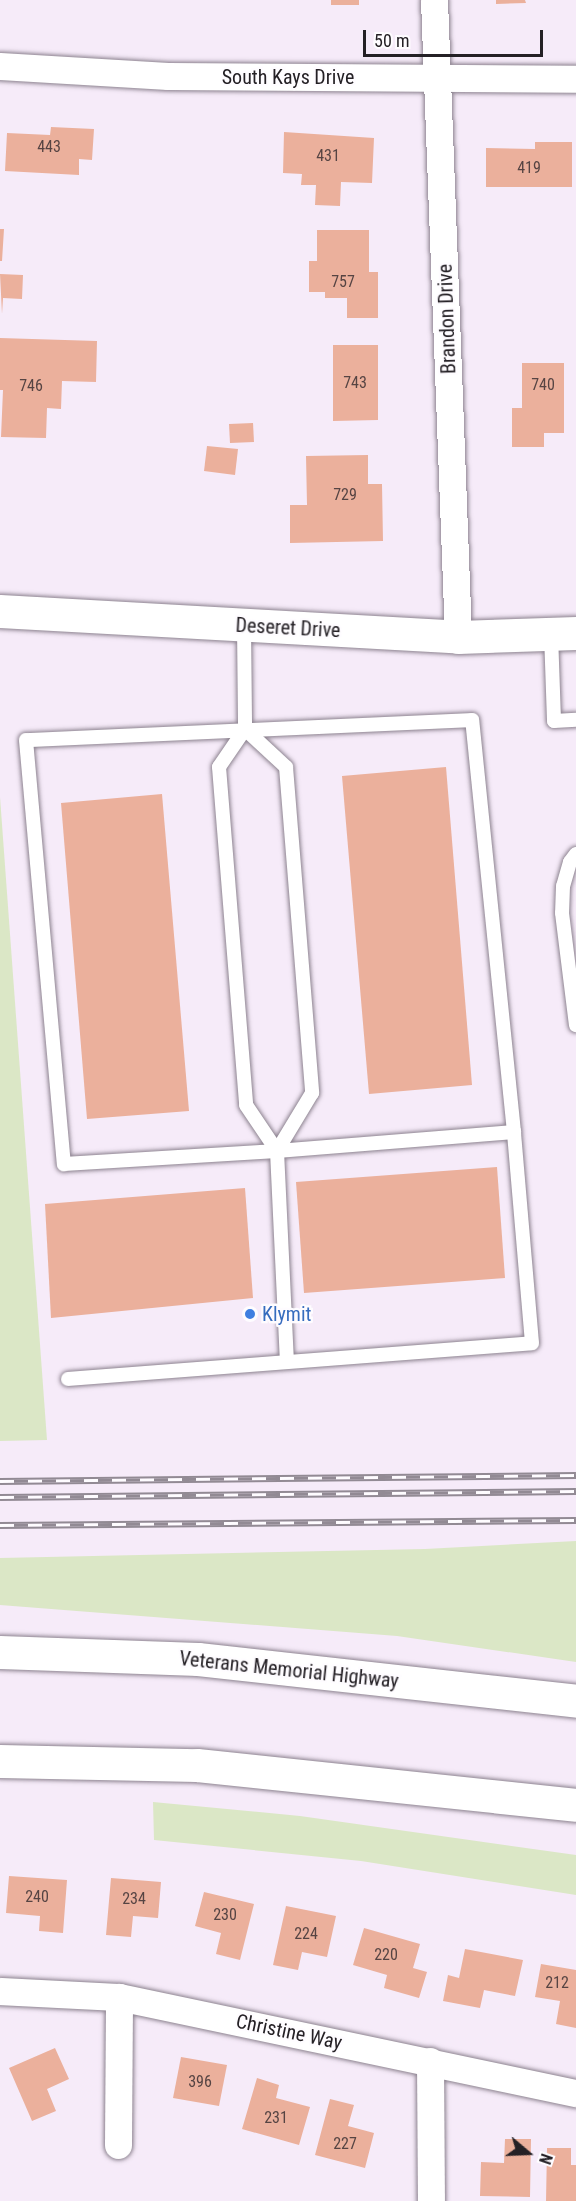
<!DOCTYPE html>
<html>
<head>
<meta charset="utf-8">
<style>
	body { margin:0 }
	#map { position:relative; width:576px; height:2201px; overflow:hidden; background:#f6ebf9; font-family:"Roboto Condensed",sans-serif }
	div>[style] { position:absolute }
	.green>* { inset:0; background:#dbe7c6 }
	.building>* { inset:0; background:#ebb09c }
	.roads { filter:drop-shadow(0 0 2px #8d8390) drop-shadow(0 0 2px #8d8390) }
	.service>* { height:14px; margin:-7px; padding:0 7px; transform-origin:7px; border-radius:7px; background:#fff }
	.minor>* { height:27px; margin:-13.5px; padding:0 13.5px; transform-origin:13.5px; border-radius:13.5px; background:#fff }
	.tertiary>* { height:33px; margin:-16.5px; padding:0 16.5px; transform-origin:16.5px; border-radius:16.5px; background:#fff }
	.motorway>* { height:33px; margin:-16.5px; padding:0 16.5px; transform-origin:16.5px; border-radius:16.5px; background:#fff }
	.rail>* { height:7px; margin-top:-3.5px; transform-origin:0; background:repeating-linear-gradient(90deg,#fefcff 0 14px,#928a94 0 28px); box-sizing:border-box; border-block:2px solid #928a94 }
	.dots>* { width:16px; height:16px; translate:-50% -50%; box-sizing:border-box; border:3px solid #fefcff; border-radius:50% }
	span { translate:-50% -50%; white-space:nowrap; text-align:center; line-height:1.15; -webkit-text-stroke:4.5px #fefcff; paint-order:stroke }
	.number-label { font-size:16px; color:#564443 }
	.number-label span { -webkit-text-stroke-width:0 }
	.street-label { font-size:20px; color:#242025 }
	.shop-label { font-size:20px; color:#366cbe }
	.left { translate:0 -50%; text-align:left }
	.north { position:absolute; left:498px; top:2123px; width:60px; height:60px; -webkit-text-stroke:4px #fefcff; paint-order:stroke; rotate:109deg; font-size:16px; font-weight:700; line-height:24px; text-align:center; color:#242025 }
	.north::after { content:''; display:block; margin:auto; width:21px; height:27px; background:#242025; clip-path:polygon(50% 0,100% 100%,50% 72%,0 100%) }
	.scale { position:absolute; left:363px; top:30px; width:180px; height:27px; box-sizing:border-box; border:3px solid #242025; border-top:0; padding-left:8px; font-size:18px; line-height:21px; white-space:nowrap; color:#242025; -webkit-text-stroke:4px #fefcff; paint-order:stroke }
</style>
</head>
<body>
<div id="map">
	<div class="green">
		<div style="clip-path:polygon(0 797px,47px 1440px,0 1441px)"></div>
		<div style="clip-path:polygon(576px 1541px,576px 1662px,397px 1636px,0 1605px,0 1558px,425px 1549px)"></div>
		<div style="clip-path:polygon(153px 1802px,300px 1816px,576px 1855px,576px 1895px,361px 1861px,154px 1840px)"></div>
	</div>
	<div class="building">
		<div style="clip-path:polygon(331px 0,359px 0,359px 5px,331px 5px)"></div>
		<div style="clip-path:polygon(496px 0,525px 0,526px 3px,496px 4px)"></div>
		<div style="clip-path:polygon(51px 127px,94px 129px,92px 160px,79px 159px,79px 175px,5px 171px,7px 133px,50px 135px)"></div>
		<div style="clip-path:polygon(284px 132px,374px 138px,372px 183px,341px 182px,340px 206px,315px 205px,316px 185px,301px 185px,302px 174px,283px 173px)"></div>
		<div style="clip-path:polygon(535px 142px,572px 142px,572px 187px,486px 187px,486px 148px,535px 149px)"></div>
		<div style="clip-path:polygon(0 229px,4px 229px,2px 261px,0 261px)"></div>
		<div style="clip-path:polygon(317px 230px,369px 230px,369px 272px,378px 272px,378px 318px,347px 318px,347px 298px,325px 298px,325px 292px,309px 292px,309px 261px,317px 261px)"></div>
		<div style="clip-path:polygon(0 274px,23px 275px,22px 299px,3px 298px,2px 314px)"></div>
		<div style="clip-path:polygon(0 338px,97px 341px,96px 382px,62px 381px,61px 409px,47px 408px,46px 438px,1px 437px,3px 390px,0 390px)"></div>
		<div style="clip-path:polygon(333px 345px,378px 345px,378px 420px,333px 421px)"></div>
		<div style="clip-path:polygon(522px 363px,564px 363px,564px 433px,544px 433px,544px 447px,512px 447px,512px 408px,522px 408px)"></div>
		<div style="clip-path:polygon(253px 423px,254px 442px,230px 443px,229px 424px)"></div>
		<div style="clip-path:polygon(207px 446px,238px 449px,235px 475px,204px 471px)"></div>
		<div style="clip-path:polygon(368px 455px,368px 484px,382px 484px,383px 541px,290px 543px,290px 505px,307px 505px,306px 456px)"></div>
		<div style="clip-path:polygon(446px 767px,472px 1085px,369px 1094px,342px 776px)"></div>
		<div style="clip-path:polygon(162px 794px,189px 1111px,87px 1119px,61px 803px)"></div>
		<div style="clip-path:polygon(497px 1167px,505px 1278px,304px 1293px,296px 1182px)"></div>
		<div style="clip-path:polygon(245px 1188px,253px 1298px,51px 1318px,45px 1204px)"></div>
		<div style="clip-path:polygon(9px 1876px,67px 1880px,63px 1933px,39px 1931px,40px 1916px,6px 1913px)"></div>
		<div style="clip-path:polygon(111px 1878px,161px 1882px,158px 1918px,133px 1916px,131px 1937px,106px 1935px)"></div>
		<div style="clip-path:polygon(204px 1892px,254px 1904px,240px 1960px,216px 1954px,221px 1933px,195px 1926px)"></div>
		<div style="clip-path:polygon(286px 1906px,336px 1916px,327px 1957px,302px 1952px,298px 1970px,273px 1965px)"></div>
		<div style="clip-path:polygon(364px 1928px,420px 1944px,413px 1968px,427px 1972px,419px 1998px,384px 1988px,387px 1975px,353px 1965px)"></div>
		<div style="clip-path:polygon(465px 1949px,523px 1960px,515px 1996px,484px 1990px,480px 2008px,443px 2001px,448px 1975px,459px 1978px)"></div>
		<div style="clip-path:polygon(541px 1964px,576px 1970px,576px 2028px,556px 2024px,560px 2001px,535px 1997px)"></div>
		<div style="clip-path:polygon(55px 2048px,69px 2079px,47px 2089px,56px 2111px,32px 2121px,9px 2068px)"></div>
		<div style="clip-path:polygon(181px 2057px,227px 2065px,219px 2106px,173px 2098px)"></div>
		<div style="clip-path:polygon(257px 2078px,279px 2085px,276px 2098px,310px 2107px,299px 2145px,242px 2129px)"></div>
		<div style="clip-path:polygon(330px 2099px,354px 2105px,348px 2126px,374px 2133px,365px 2168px,315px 2155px)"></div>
		<div style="clip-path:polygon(505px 2139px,531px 2139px,530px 2197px,480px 2196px,481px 2162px,504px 2163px)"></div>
		<div style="clip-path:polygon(547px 2148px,571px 2148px,571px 2165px,576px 2165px,576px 2201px,546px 2201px)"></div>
	</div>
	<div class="roads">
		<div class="service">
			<div style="left:244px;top:625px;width:104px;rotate:89.4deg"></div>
			<div style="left:245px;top:729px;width:46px;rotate:124.4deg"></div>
			<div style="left:219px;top:767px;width:339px;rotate:85.4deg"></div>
			<div style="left:246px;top:1105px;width:55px;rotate:56deg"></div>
			<div style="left:277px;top:1151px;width:210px;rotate:87.3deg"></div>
			<div style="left:551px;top:634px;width:87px;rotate:88deg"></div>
			<div style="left:554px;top:721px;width:22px;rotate:-3deg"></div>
			<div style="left:245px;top:729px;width:56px;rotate:42.8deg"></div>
			<div style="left:286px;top:767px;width:327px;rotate:85.4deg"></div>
			<div style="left:312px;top:1093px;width:68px;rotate:121.1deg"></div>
			<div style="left:576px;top:854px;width:10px;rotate:127deg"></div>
			<div style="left:570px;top:862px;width:25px;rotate:106deg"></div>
			<div style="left:563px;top:886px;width:27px;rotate:92deg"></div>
			<div style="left:562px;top:913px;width:113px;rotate:82.9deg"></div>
			<div style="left:68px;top:1379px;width:465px;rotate:-4.4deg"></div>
			<div style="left:532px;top:1343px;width:212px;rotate:-94.9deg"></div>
			<div style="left:514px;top:1132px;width:414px;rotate:-95.8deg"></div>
			<div style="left:472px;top:720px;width:446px;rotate:177.4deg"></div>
			<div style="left:26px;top:740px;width:426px;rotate:84.9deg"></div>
			<div style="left:64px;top:1164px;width:213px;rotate:-3.5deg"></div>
			<div style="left:277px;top:1151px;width:238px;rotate:-4.6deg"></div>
		</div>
		<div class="minor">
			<div style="left:434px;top:0;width:637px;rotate:87.84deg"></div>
			<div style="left:0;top:66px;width:168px;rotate:3.4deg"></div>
			<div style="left:168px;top:76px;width:408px;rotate:0.4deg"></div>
			<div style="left:0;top:1991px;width:119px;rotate:2.9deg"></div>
			<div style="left:119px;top:1997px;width:467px;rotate:11.9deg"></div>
			<div style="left:430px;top:2061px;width:140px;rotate:89.6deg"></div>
			<div style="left:118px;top:2145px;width:148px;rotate:-89.6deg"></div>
		</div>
		<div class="tertiary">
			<div style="left:0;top:611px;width:459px;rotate:3.2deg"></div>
			<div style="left:458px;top:637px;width:118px;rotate:-1.9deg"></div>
		</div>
		<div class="motorway">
			<div style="left:0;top:1652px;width:198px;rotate:2deg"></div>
			<div style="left:198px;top:1659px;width:380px;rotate:6.3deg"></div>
			<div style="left:0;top:1761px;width:197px;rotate:1.2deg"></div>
			<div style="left:197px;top:1765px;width:381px;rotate:6deg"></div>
		</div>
	</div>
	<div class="rail">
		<div style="left:0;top:1481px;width:576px;rotate:-0.6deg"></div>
		<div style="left:0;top:1497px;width:576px;rotate:-0.6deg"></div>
		<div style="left:0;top:1525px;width:576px;rotate:-0.5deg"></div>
	</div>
	<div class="dots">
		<div style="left:250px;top:1314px;background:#3f7fe0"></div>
	</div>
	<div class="number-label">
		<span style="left:49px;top:147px">443</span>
		<span style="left:328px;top:156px">431</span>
		<span style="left:529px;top:168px">419</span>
		<span style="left:343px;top:282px">757</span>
		<span style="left:355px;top:383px">743</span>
		<span style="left:543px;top:385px">740</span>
		<span style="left:31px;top:386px">746</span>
		<span style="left:345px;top:495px">729</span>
		<span style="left:37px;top:1897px">240</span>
		<span style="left:134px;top:1899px">234</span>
		<span style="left:225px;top:1915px">230</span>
		<span style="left:306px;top:1934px">224</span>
		<span style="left:386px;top:1955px">220</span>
		<span style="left:557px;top:1983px">212</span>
		<span style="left:200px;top:2082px">396</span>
		<span style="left:276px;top:2118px">231</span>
		<span style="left:345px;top:2144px">227</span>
	</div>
	<div class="street-label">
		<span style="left:288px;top:77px">South Kays Drive</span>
		<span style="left:447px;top:319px;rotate:-92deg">Brandon Drive</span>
		<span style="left:288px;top:628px;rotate:3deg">Deseret Drive</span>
		<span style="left:289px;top:1670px;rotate:6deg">Veterans Memorial Highway</span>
		<span style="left:289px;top:2032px;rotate:12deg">Christine Way</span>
	</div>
	<div class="shop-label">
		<span class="left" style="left:262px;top:1314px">Klymit</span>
	</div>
	<div class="north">N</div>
	<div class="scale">50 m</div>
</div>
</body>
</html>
